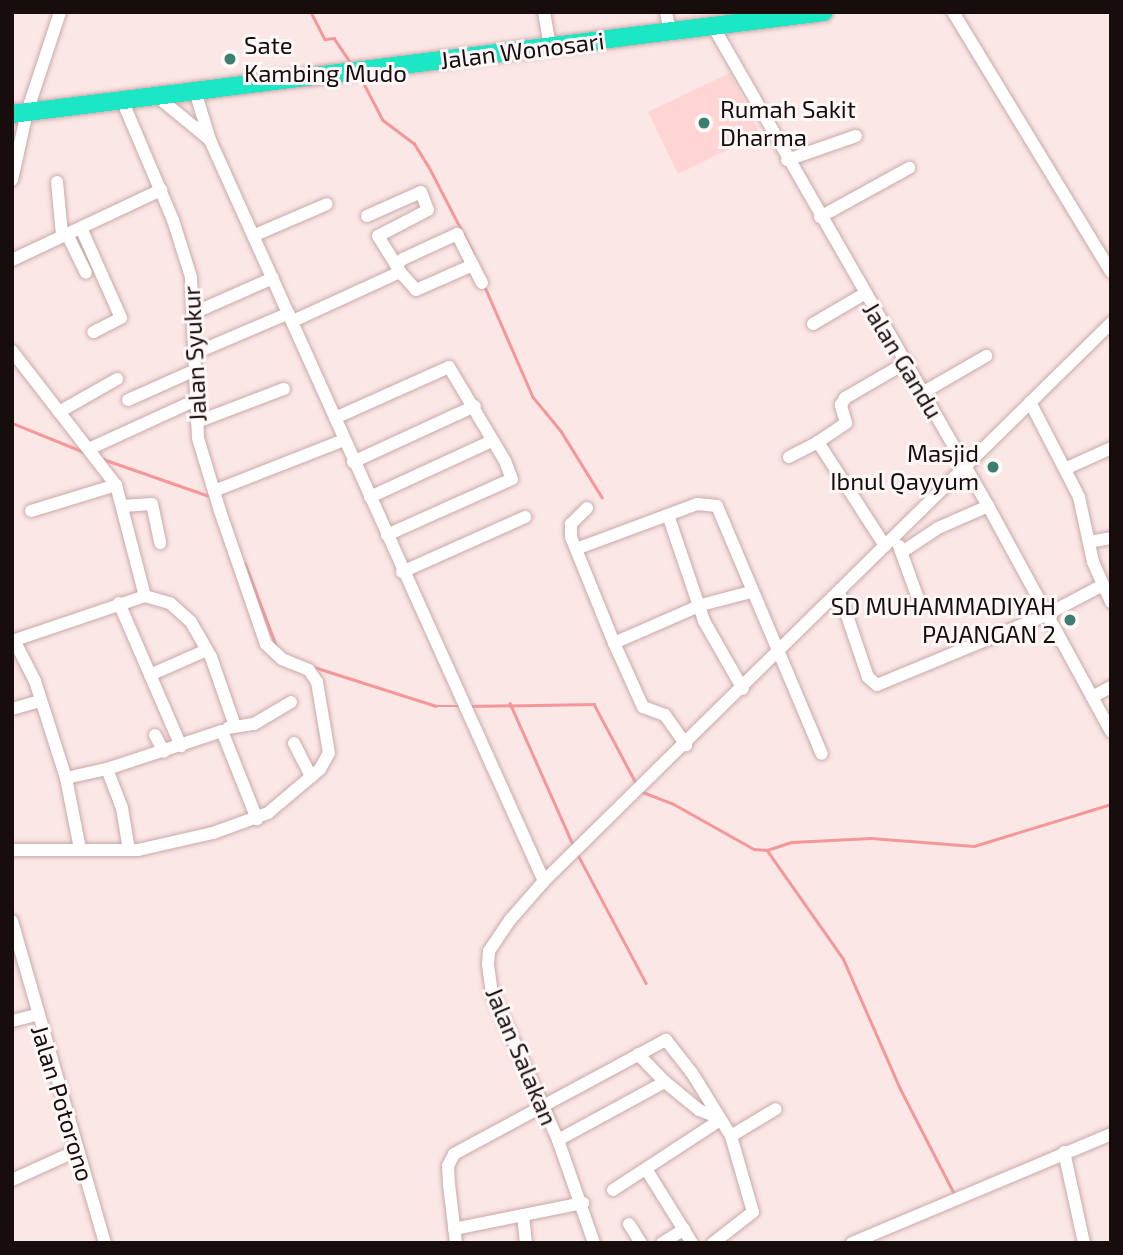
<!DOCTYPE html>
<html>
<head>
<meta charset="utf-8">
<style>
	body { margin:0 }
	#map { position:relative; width:1123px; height:1255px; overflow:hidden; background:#fbe7e6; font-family:"Exo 2",sans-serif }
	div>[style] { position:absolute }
	.built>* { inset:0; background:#fed5d3 }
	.stream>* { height:2.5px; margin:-1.25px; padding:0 1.25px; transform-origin:1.25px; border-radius:1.25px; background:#f59798 }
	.roads { filter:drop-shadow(0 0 2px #c9a9a8) drop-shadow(0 0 2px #c9a9a8) }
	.minor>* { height:12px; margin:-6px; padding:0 6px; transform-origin:6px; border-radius:6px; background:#fff }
	.highway>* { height:18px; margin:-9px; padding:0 9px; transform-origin:9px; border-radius:9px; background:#1ce7c4 }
	.dots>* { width:19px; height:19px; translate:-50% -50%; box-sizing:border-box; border:4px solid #fff8f8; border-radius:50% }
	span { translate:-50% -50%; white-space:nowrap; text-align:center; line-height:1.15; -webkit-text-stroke:6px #fff8f8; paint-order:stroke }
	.poi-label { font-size:24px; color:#170d0d }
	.left { translate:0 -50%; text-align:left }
	.right { translate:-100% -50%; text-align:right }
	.street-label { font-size:24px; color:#170d0d }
	.frame { position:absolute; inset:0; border:14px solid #170d0d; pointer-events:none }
</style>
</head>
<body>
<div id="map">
	<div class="built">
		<div style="clip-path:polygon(730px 73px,760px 134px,678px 174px,648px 112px)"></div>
	</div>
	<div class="stream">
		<div style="left:311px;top:12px;width:30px;rotate:63deg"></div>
		<div style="left:325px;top:39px;width:9px;rotate:-6deg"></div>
		<div style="left:334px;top:38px;width:30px;rotate:56deg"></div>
		<div style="left:361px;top:78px;width:47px;rotate:62.4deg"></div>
		<div style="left:383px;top:120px;width:39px;rotate:37deg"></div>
		<div style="left:414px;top:143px;width:26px;rotate:58deg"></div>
		<div style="left:428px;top:165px;width:100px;rotate:62.7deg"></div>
		<div style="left:485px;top:287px;width:120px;rotate:66.4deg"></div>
		<div style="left:533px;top:397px;width:44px;rotate:50.5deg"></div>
		<div style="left:561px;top:431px;width:78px;rotate:58.2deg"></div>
		<div style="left:12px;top:423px;width:78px;rotate:21.9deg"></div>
		<div style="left:103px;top:459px;width:115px;rotate:19.2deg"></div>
		<div style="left:245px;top:563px;width:88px;rotate:69.3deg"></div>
		<div style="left:311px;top:666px;width:131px;rotate:17.7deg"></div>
		<div style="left:436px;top:706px;width:23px"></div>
		<div style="left:510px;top:703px;width:158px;rotate:66deg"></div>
		<div style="left:469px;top:706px;width:125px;rotate:-0.9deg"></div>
		<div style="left:594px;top:704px;width:92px;rotate:62deg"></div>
		<div style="left:640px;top:791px;width:34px;rotate:21deg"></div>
		<div style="left:672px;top:803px;width:94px;rotate:29.3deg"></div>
		<div style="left:754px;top:849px;width:13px;rotate:4deg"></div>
		<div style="left:767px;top:850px;width:26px;rotate:-18deg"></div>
		<div style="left:792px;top:842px;width:79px;rotate:-2.9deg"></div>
		<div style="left:871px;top:838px;width:103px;rotate:4.4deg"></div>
		<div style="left:974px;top:846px;width:143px;rotate:-17deg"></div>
		<div style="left:767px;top:850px;width:132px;rotate:54.9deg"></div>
		<div style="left:843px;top:958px;width:142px;rotate:66.3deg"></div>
		<div style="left:900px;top:1088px;width:120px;rotate:62.8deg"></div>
		<div style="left:577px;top:853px;width:147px;rotate:62deg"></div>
	</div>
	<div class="roads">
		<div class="minor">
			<div style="left:544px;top:12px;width:36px;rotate:80deg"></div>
			<div style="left:666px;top:12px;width:20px;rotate:79deg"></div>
			<div style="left:953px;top:12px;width:304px;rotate:58.7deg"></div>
			<div style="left:713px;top:26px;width:553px;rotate:60.19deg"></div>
			<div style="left:988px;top:506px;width:257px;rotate:61.4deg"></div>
			<div style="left:195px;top:91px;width:51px;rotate:73deg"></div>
			<div style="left:210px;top:140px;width:813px;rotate:65.74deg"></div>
			<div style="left:544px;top:881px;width:796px;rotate:-44.54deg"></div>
			<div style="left:159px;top:98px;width:65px;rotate:39.4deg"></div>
			<div style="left:787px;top:160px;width:73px;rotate:-19.2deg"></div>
			<div style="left:12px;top:180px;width:70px;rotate:-77.6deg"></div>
			<div style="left:27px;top:112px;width:105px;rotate:-71.7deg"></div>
			<div style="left:57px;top:182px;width:53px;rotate:84.6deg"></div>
			<div style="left:367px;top:216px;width:59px;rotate:-24deg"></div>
			<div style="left:421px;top:192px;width:19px;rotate:69deg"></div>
			<div style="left:428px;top:210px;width:56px;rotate:152.5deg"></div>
			<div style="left:378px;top:236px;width:34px;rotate:58deg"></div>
			<div style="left:820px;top:217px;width:102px;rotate:-28.8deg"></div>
			<div style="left:81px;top:228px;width:98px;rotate:66deg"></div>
			<div style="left:121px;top:318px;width:31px;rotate:153deg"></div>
			<div style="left:67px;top:234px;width:43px;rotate:64deg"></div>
			<div style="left:255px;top:235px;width:78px;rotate:-23.3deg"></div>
			<div style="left:12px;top:260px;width:165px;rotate:-25.2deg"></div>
			<div style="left:400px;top:272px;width:24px;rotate:48deg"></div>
			<div style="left:416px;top:290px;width:62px;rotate:-23.7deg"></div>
			<div style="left:196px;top:312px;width:84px;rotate:-23.8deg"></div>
			<div style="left:293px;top:321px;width:118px;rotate:-24.6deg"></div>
			<div style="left:400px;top:272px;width:8px;rotate:-120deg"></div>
			<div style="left:396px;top:265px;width:9px;rotate:-41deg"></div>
			<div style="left:403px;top:259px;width:60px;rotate:-24.8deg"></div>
			<div style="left:457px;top:234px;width:55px;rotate:63deg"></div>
			<div style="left:813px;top:324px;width:59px;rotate:-30.5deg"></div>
			<div style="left:12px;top:351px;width:170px;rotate:52.2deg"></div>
			<div style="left:116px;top:485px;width:115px;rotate:75.4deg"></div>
			<div style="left:145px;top:596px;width:140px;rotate:161.3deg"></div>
			<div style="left:193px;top:354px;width:104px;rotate:-23.1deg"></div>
			<div style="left:924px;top:392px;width:72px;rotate:-30.1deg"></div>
			<div style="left:128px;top:400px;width:71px;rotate:-24deg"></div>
			<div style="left:1030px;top:402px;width:107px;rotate:62.7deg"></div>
			<div style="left:1079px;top:497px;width:66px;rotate:77.8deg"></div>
			<div style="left:1093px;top:562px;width:44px;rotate:65.8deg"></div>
			<div style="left:59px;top:412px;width:67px;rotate:-29.6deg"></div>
			<div style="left:335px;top:418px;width:125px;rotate:-24.1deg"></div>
			<div style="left:449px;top:367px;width:109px;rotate:59.2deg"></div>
			<div style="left:505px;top:461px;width:19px;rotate:69deg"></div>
			<div style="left:512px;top:479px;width:137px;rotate:155.9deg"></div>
			<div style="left:197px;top:422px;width:93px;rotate:-20.8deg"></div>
			<div style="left:91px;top:448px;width:115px;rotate:-24.6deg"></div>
			<div style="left:789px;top:457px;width:33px;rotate:-27deg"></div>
			<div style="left:353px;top:462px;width:134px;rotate:-24.7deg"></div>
			<div style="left:1067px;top:468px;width:48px;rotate:-24.4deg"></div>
			<div style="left:214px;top:491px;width:140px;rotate:-21.4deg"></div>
			<div style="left:370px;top:497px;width:134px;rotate:-24.7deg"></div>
			<div style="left:122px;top:506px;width:30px;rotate:-4deg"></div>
			<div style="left:152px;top:504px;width:40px;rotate:78deg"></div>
			<div style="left:587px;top:508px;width:23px;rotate:135deg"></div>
			<div style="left:571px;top:524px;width:13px;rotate:90deg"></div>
			<div style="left:571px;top:537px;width:114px;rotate:67.9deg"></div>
			<div style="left:614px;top:643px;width:70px;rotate:65.6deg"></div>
			<div style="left:643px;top:707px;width:23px;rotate:20deg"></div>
			<div style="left:665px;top:715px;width:37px;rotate:55deg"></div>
			<div style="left:31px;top:511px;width:89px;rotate:-17deg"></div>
			<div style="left:668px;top:515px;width:112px;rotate:71.2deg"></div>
			<div style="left:704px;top:621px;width:78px;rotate:60.2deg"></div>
			<div style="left:1089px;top:542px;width:22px;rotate:-10deg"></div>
			<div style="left:885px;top:546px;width:124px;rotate:-122.8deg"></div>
			<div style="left:818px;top:442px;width:34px;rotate:-34deg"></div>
			<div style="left:846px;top:423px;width:19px;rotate:-106deg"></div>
			<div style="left:841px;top:405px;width:8px;rotate:-60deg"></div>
			<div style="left:845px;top:398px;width:72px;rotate:-30.1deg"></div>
			<div style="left:899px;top:546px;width:62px;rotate:70.1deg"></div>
			<div style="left:576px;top:549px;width:129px;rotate:-20.4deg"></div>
			<div style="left:697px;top:504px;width:20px;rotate:6deg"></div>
			<div style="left:717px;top:506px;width:269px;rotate:67.1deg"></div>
			<div style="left:902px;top:552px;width:43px;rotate:-33.7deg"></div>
			<div style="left:938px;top:528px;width:55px;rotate:-23.7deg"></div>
			<div style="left:402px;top:572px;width:135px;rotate:-24.1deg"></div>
			<div style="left:839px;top:592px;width:90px;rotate:71.2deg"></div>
			<div style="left:868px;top:677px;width:12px;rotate:42deg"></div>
			<div style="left:877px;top:685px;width:183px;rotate:-22.5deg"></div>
			<div style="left:1046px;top:615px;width:64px;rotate:-27.8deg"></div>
			<div style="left:145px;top:596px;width:26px;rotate:16deg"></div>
			<div style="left:170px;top:603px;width:28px;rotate:42deg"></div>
			<div style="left:191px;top:622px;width:40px;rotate:60.3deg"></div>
			<div style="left:211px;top:657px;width:73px;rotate:70.8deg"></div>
			<div style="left:119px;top:603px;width:156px;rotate:66.6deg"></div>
			<div style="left:14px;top:640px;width:46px;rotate:62.9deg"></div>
			<div style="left:35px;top:681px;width:102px;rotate:72.3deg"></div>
			<div style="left:66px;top:778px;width:42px;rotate:-12.4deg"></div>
			<div style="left:614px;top:643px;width:95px;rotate:-23.6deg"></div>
			<div style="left:701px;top:605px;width:52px;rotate:-14.6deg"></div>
			<div style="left:150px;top:675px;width:62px;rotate:-23.7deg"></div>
			<div style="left:1092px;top:697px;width:21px;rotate:-28deg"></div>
			<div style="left:12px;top:709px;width:29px;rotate:-16deg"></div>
			<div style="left:228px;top:728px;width:26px;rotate:-9deg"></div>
			<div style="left:254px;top:724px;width:43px;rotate:-30.7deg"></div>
			<div style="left:155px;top:735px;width:19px;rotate:62deg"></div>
			<div style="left:294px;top:743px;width:38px;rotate:63deg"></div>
			<div style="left:66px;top:778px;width:72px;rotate:78.8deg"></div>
			<div style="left:12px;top:850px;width:126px"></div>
			<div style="left:138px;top:850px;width:77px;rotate:-12.8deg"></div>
			<div style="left:213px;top:833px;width:59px;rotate:-20deg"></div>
			<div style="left:268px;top:813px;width:68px;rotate:-40.2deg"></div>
			<div style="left:320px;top:769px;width:18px;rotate:-61deg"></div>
			<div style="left:329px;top:753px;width:72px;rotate:-99.6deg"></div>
			<div style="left:317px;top:682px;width:14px;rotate:-124deg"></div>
			<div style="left:309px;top:670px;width:29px;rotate:-158deg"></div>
			<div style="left:282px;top:659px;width:22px;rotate:-137deg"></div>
			<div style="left:266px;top:644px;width:141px;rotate:-109.1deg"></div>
			<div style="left:220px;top:511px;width:76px;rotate:-106.8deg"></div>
			<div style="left:198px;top:438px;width:161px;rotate:-92.5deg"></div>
			<div style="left:191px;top:277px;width:60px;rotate:-107.5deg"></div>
			<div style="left:173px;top:220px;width:130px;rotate:-113deg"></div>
			<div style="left:129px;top:850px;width:43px;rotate:-99.5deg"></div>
			<div style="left:122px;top:808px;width:42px;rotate:-111deg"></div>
			<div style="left:107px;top:769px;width:121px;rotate:-18.3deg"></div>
			<div style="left:222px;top:731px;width:95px;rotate:68.3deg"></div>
			<div style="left:544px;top:881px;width:52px;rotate:131.1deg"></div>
			<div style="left:510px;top:920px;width:37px;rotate:124deg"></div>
			<div style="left:489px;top:951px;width:14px;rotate:94deg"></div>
			<div style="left:488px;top:965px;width:28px;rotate:82deg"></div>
			<div style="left:492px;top:993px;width:161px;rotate:65.8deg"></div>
			<div style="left:558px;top:1140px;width:109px;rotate:70.7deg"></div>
			<div style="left:12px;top:921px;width:335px;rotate:73.9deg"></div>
			<div style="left:12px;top:1021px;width:25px;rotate:-14deg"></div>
			<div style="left:638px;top:1054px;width:39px;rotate:46deg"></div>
			<div style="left:731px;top:1136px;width:52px;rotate:-31deg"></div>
			<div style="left:558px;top:1140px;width:122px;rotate:-28.5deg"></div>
			<div style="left:665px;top:1082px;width:44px;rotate:39.5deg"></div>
			<div style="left:699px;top:1110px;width:19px;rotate:21deg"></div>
			<div style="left:1064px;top:1152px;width:93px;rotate:77.6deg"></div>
			<div style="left:646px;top:1169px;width:87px;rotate:58.1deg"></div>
			<div style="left:12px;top:1180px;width:72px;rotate:-24.4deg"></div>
			<div style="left:613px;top:1190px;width:128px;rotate:-33.2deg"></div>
			<div style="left:523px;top:1215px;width:28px;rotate:84deg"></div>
			<div style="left:629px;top:1224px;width:22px;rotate:58deg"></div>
			<div style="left:454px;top:1229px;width:132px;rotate:-11.4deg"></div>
			<div style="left:456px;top:1243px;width:59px;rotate:-96.8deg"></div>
			<div style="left:449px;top:1184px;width:18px;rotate:-93deg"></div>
			<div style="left:448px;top:1166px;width:13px;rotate:-63deg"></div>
			<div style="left:454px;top:1154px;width:241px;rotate:-28.3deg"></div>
			<div style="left:666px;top:1040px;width:42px;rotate:51.8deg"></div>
			<div style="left:692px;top:1073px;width:74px;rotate:58.2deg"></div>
			<div style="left:731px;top:1136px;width:79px;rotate:73.9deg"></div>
			<div style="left:753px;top:1212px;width:51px;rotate:142.2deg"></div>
			<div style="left:662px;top:1243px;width:26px;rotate:-32deg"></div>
			<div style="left:852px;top:1243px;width:281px;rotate:-22.8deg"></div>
		</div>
		<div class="highway">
			<div style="left:12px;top:114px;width:818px;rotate:-7.16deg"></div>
		</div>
	</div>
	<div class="dots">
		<div style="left:230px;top:59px;background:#3c7e6f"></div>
		<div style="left:704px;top:123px;background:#3c7e6f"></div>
		<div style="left:993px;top:467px;background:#3c7e6f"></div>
		<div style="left:1070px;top:620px;background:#3c7e6f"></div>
	</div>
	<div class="poi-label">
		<span class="left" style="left:244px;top:59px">Sate<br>Kambing Mudo</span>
		<span class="left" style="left:720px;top:123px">Rumah Sakit<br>Dharma</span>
		<span class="right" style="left:979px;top:467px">Masjid<br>Ibnul Qayyum</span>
		<span class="right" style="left:1056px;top:620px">SD MUHAMMADIYAH<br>PAJANGAN 2</span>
	</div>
	<div class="street-label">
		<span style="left:522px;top:50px;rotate:-7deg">Jalan Wonosari</span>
		<span style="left:194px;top:354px;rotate:-93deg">Jalan Syukur</span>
		<span style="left:903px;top:360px;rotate:59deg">Jalan Gandu</span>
		<span style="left:522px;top:1056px;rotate:67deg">Jalan Salakan</span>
		<span style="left:63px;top:1103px;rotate:73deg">Jalan Potorono</span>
	</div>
	<div class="frame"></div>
</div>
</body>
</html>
